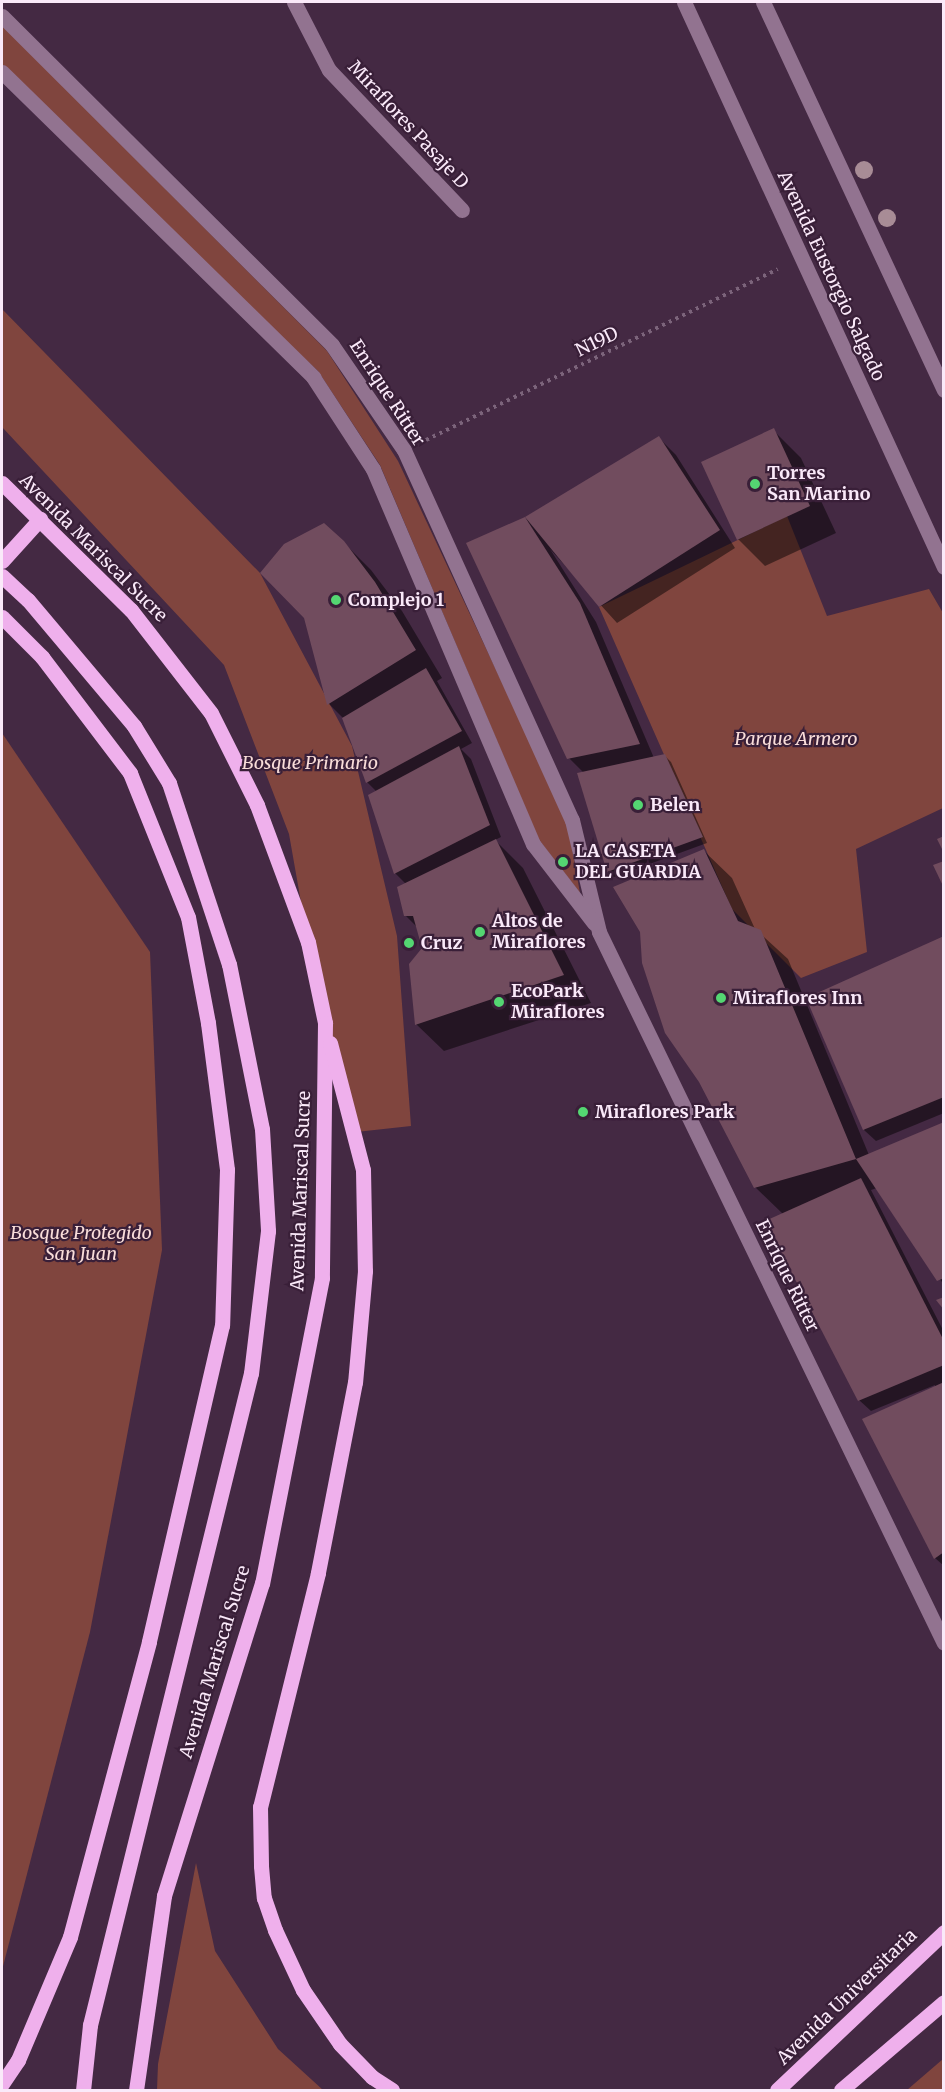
<!DOCTYPE html>
<html>
<head>
<meta charset="utf-8">
<style>
	body { margin:0 }
	#map { position:relative; width:945px; height:2092px; overflow:hidden; background:#442943; font-family:Merriweather,serif }
	div>[style] { position:absolute }
	.green>* { inset:0; background:#80453e }
	.shadow>* { inset:0; background:#0007 }
	.building>* { inset:0; background:#714c5e }
	.path>* { height:4px; margin-top:-2px; transform-origin:0; background:repeating-linear-gradient(90deg,#7c647b 0 3px,transparent 0 7.5px) }
	.minor>* { height:15px; margin:-7.5px; padding:0 7.5px; transform-origin:7.5px; border-radius:7.5px; background:#927390 }
	.major>* { height:15px; margin:-7.5px; padding:0 7.5px; transform-origin:7.5px; border-radius:7.5px; background:#efb0ec }
	.trees>* { width:18px; height:18px; margin:-9px; border-radius:50%; background:#a88c96 }
	.dots>* { width:16px; height:16px; translate:-50% -50%; box-sizing:border-box; border:3px solid #391f38; border-radius:50% }
	span { translate:-50% -50%; white-space:nowrap; text-align:center; line-height:1.15; -webkit-text-stroke:4.5px #391f38; paint-order:stroke }
	.street-label { font-size:18px; color:#fae9f9 }
	.poi-label { font-size:18px; color:#fae9f9; font-weight:700 }
	.left { translate:0 -50%; text-align:left }
	.park-label { font-size:18px; color:#f9ddd9; font-style:italic }
	.frame { position:absolute; inset:0; border:3px solid #fae9f9; pointer-events:none }
</style>
</head>
<body>
<div id="map">
	<div class="green">
		<div style="clip-path:polygon(2px 25px,327px 351px,398px 461px,567px 821px,580px 893px,539px 840px,380px 465px,318px 371px,2px 77px)"></div>
		<div style="clip-path:polygon(2px 309px,260px 573px,352px 746px,397px 936px,411px 1126px,356px 1132px,308px 942px,289px 834px,224px 665px,2px 427px)"></div>
		<div style="clip-path:polygon(787px 516px,827px 616px,929px 589px,943px 613px,943px 808px,856px 849px,867px 952px,801px 978px,732px 909px,599px 607px)"></div>
		<div style="clip-path:polygon(2px 733px,150px 952px,162px 1250px,90px 1632px,2px 1970px)"></div>
		<div style="clip-path:polygon(196px 1863px,215px 1951px,278px 2049px,323px 2090px,157px 2090px,158px 2064px)"></div>
		<div style="clip-path:polygon(943px 2059px,943px 2090px,907px 2090px)"></div>
	</div>
	<div class="shadow">
		<div style="clip-path:polygon(773px 430px,801px 458px,836px 533px,765px 566px,738px 539px)"></div>
		<div style="clip-path:polygon(659px 438px,676px 455px,735px 548px,617px 623px,550px 549px,596px 622px,654px 758px,665px 756px,671px 762px,707px 843px,614px 877px,608px 872px,579px 774px,584px 773px,569px 758px,526px 519px)"></div>
		<div style="clip-path:polygon(343px 542px,371px 570px,402px 611px,442px 678px,437px 681px,472px 743px,461px 749px,471px 759px,501px 837px,495px 840px,523px 868px,591px 1003px,444px 1051px,416px 1024px,424px 948px,418px 928px,406px 916px,406px 884px,395px 873px,377px 792px,367px 782px,345px 720px,329px 704px,305px 618px)"></div>
		<div style="clip-path:polygon(704px 851px,732px 878px,755px 929px,788px 959px,869px 1155px,944px 1124px,944px 1285px,877px 1188px,871px 1190px,944px 1332px,944px 1566px,935px 1558px,935px 1385px,871px 1411px,859px 1400px,783px 1214px,755px 1187px)"></div>
		<div style="clip-path:polygon(944px 938px,944px 1113px,876px 1141px,864px 1130px)"></div>
	</div>
	<div class="building">
		<div style="clip-path:polygon(774px 428px,810px 506px,737px 540px,701px 462px)"></div>
		<div style="clip-path:polygon(659px 436px,720px 530px,599px 607px,525px 517px)"></div>
		<div style="clip-path:polygon(525px 517px,580px 603px,640px 744px,567px 759px,466px 543px)"></div>
		<div style="clip-path:polygon(324px 523px,344px 541px,375px 582px,416px 650px,327px 705px,304px 618px,260px 573px,284px 544px)"></div>
		<div style="clip-path:polygon(426px 668px,462px 731px,366px 783px,342px 718px)"></div>
		<div style="clip-path:polygon(459px 746px,490px 825px,394px 874px,368px 795px)"></div>
		<div style="clip-path:polygon(665px 754px,703px 837px,607px 872px,577px 773px)"></div>
		<div style="clip-path:polygon(944px 836px,944px 853px,937px 839px)"></div>
		<div style="clip-path:polygon(496px 839px,564px 975px,415px 1025px,409px 964px,422px 948px,413px 916px,404px 916px,397px 887px)"></div>
		<div style="clip-path:polygon(704px 849px,738px 921px,761px 930px,856px 1159px,754px 1188px,699px 1082px,665px 1033px,642px 963px,640px 932px,613px 887px)"></div>
		<div style="clip-path:polygon(944px 861px,944px 888px,933px 865px)"></div>
		<div style="clip-path:polygon(944px 936px,944px 1097px,863px 1130px,806px 998px)"></div>
		<div style="clip-path:polygon(944px 1122px,944px 1278px,937px 1281px,856px 1159px)"></div>
		<div style="clip-path:polygon(861px 1178px,944px 1341px,944px 1365px,858px 1401px,765px 1221px)"></div>
		<div style="clip-path:polygon(944px 1297px,944px 1310px,936px 1300px)"></div>
		<div style="clip-path:polygon(944px 1382px,944px 1552px,934px 1559px,862px 1419px)"></div>
	</div>
	<div class="path">
		<div style="left:426px;top:440px;width:391px;rotate:-25.9deg"></div>
	</div>
	<div class="minor">
		<div style="left:294px;top:2px;width:76px;rotate:62.8deg"></div>
		<div style="left:329px;top:70px;width:193px;rotate:46.5deg"></div>
		<div style="left:684px;top:2px;width:622px;rotate:65.29deg"></div>
		<div style="left:763px;top:2px;width:428px;rotate:65deg"></div>
		<div style="left:2px;top:16px;width:466px;rotate:44.9deg"></div>
		<div style="left:332px;top:345px;width:127px;rotate:55.6deg"></div>
		<div style="left:404px;top:450px;width:406px;rotate:65.6deg"></div>
		<div style="left:572px;top:820px;width:115px;rotate:76.4deg"></div>
		<div style="left:599px;top:932px;width:790px;rotate:64.12deg"></div>
		<div style="left:2px;top:72px;width:436px;rotate:44.4deg"></div>
		<div style="left:313px;top:377px;width:110px;rotate:56.9deg"></div>
		<div style="left:373px;top:469px;width:408px;rotate:66.9deg"></div>
		<div style="left:533px;top:844px;width:100px;rotate:52.3deg"></div>
	</div>
	<div class="major">
		<div style="left:2px;top:483px;width:181px;rotate:44.6deg"></div>
		<div style="left:131px;top:610px;width:130px;rotate:52.2deg"></div>
		<div style="left:211px;top:713px;width:103px;rotate:63.4deg"></div>
		<div style="left:257px;top:805px;width:146px;rotate:69.6deg"></div>
		<div style="left:308px;top:942px;width:83px;rotate:78.1deg"></div>
		<div style="left:325px;top:1023px;width:255px;rotate:90.7deg"></div>
		<div style="left:322px;top:1278px;width:311px;rotate:101.1deg"></div>
		<div style="left:262px;top:1583px;width:328px;rotate:107.4deg"></div>
		<div style="left:164px;top:1896px;width:196px;rotate:98.2deg"></div>
		<div style="left:2px;top:561px;width:57px;rotate:-47.9deg"></div>
		<div style="left:2px;top:576px;width:35px;rotate:43deg"></div>
		<div style="left:28px;top:600px;width:165px;rotate:49.9deg"></div>
		<div style="left:134px;top:726px;width:67px;rotate:58.4deg"></div>
		<div style="left:169px;top:783px;width:191px;rotate:71.7deg"></div>
		<div style="left:229px;top:964px;width:168px;rotate:78.7deg"></div>
		<div style="left:262px;top:1129px;width:102px;rotate:86.6deg"></div>
		<div style="left:268px;top:1231px;width:143px;rotate:96.8deg"></div>
		<div style="left:251px;top:1373px;width:672px;rotate:103.87deg"></div>
		<div style="left:90px;top:2025px;width:65px;rotate:96.1deg"></div>
		<div style="left:2px;top:617px;width:57px;rotate:45deg"></div>
		<div style="left:42px;top:657px;width:146px;rotate:52.8deg"></div>
		<div style="left:130px;top:773px;width:155px;rotate:68.1deg"></div>
		<div style="left:188px;top:917px;width:108px;rotate:79.3deg"></div>
		<div style="left:208px;top:1023px;width:148px;rotate:82.6deg"></div>
		<div style="left:227px;top:1170px;width:155px;rotate:91.8deg"></div>
		<div style="left:222px;top:1325px;width:325px;rotate:103deg"></div>
		<div style="left:149px;top:1642px;width:305px;rotate:105deg"></div>
		<div style="left:70px;top:1937px;width:134px;rotate:112.9deg"></div>
		<div style="left:18px;top:2060px;width:29px;rotate:124deg"></div>
		<div style="left:330px;top:1043px;width:131px;rotate:75.4deg"></div>
		<div style="left:363px;top:1170px;width:101px;rotate:88.9deg"></div>
		<div style="left:365px;top:1271px;width:111px;rotate:95.1deg"></div>
		<div style="left:355px;top:1382px;width:195px;rotate:101deg"></div>
		<div style="left:318px;top:1573px;width:241px;rotate:103.9deg"></div>
		<div style="left:260px;top:1807px;width:59px;rotate:89deg"></div>
		<div style="left:261px;top:1866px;width:32px;rotate:85deg"></div>
		<div style="left:264px;top:1898px;width:34px;rotate:71deg"></div>
		<div style="left:275px;top:1930px;width:66px;rotate:65deg"></div>
		<div style="left:303px;top:1990px;width:65px;rotate:55.6deg"></div>
		<div style="left:340px;top:2044px;width:46px;rotate:45.9deg"></div>
		<div style="left:372px;top:2077px;width:24px;rotate:33deg"></div>
		<div style="left:777px;top:2090px;width:230px;rotate:-43.4deg"></div>
		<div style="left:841px;top:2090px;width:135px;rotate:-40.5deg"></div>
	</div>
	<div class="trees">
		<div style="left:864px;top:170px"></div>
		<div style="left:887px;top:218px"></div>
	</div>
	<div class="dots">
		<div style="left:755px;top:484px;background:#54d672"></div>
		<div style="left:336px;top:600px;background:#54d672"></div>
		<div style="left:638px;top:805px;background:#54d672"></div>
		<div style="left:563px;top:862px;background:#54d672"></div>
		<div style="left:480px;top:932px;background:#54d672"></div>
		<div style="left:409px;top:943px;background:#54d672"></div>
		<div style="left:721px;top:998px;background:#54d672"></div>
		<div style="left:499px;top:1002px;background:#54d672"></div>
		<div style="left:583px;top:1112px;background:#54d672"></div>
	</div>
	<div class="street-label">
		<span style="left:408px;top:125px;rotate:47deg">Miraflores Pasaje D</span>
		<span style="left:831px;top:276px;rotate:65deg">Avenida Eustorgio Salgado</span>
		<span style="left:597px;top:342px;rotate:-26deg">N19D</span>
		<span style="left:387px;top:393px;rotate:57deg">Enrique Ritter</span>
		<span style="left:93px;top:548px;rotate:45deg">Avenida Mariscal Sucre</span>
		<span style="left:301px;top:1191px;rotate:-88deg">Avenida Mariscal Sucre</span>
		<span style="left:787px;top:1276px;rotate:64deg">Enrique Ritter</span>
		<span style="left:215px;top:1662px;rotate:-73deg">Avenida Mariscal Sucre</span>
		<span style="left:847px;top:1997px;rotate:-44deg">Avenida Universitaria</span>
	</div>
	<div class="poi-label">
		<span class="left" style="left:767px;top:484px">Torres<br>San Marino</span>
		<span class="left" style="left:348px;top:600px">Complejo 1</span>
		<span class="left" style="left:650px;top:805px">Belen</span>
		<span class="left" style="left:575px;top:862px">LA CASETA<br>DEL GUARDIA</span>
		<span class="left" style="left:492px;top:932px">Altos de<br>Miraflores</span>
		<span class="left" style="left:421px;top:943px">Cruz</span>
		<span class="left" style="left:511px;top:1002px">EcoPark<br>Miraflores</span>
		<span class="left" style="left:733px;top:998px">Miraflores Inn</span>
		<span class="left" style="left:595px;top:1112px">Miraflores Park</span>
	</div>
	<div class="park-label">
		<span style="left:796px;top:739px">Parque Armero</span>
		<span style="left:310px;top:763px">Bosque Primario</span>
		<span style="left:81px;top:1244px">Bosque Protegido<br>San Juan</span>
	</div>
	<div class="frame"></div>
</div>
</body>
</html>
